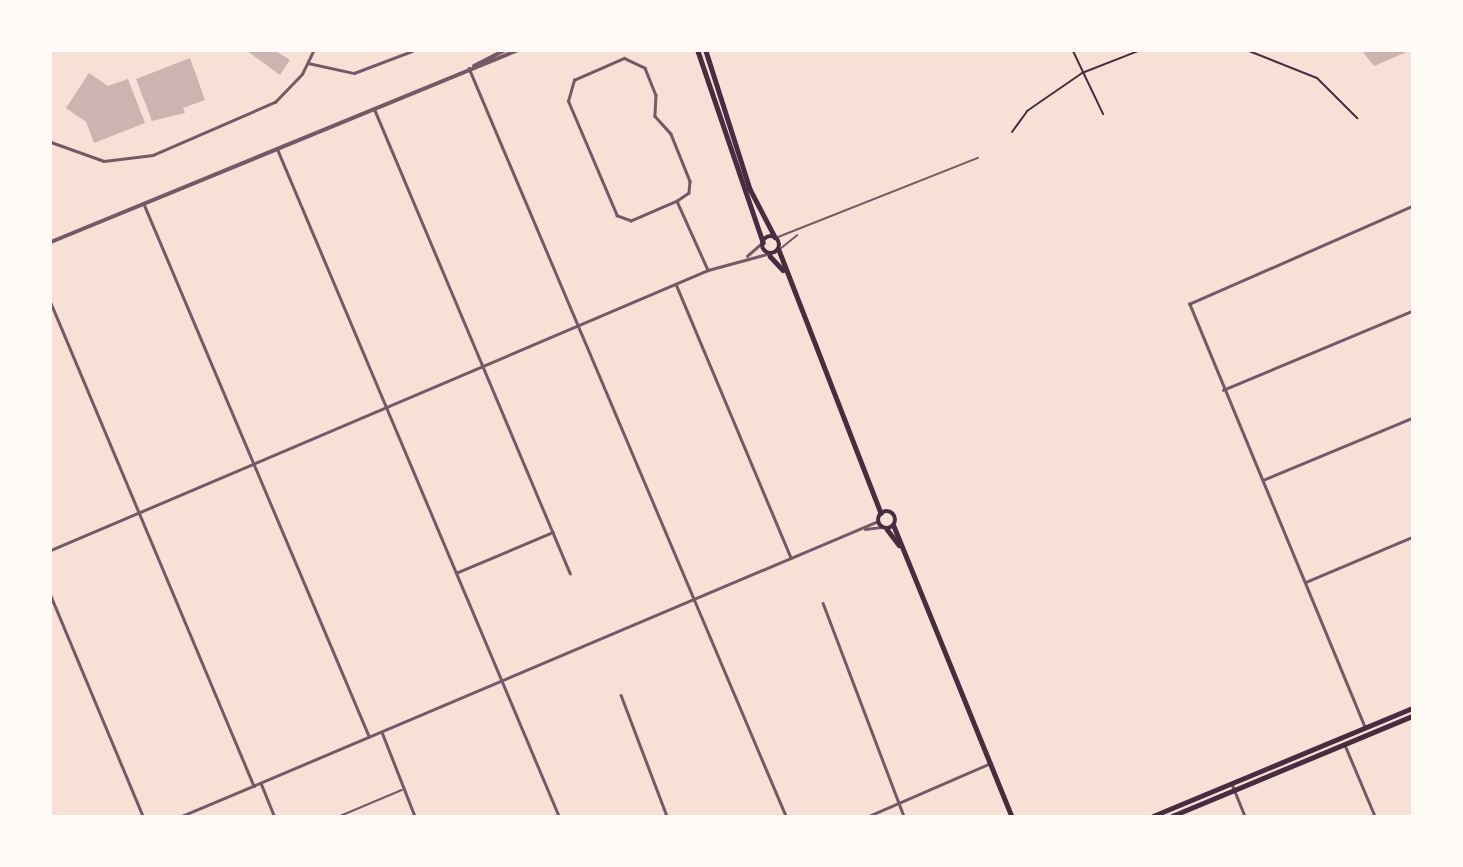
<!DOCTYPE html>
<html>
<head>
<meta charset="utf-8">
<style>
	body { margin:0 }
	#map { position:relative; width:1463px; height:867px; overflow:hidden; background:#f7e1d7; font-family:Raleway,sans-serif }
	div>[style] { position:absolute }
	.building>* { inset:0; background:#ccb4b1 }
	.path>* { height:2px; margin:-1px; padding:0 1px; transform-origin:1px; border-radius:1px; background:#4a2c40 }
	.service>* { height:2px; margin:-1px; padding:0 1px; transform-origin:1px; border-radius:1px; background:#755966 }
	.minor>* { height:2.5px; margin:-1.25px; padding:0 1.25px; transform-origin:1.25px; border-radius:1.25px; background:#755966 }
	.tertiary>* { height:3.5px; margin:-1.75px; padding:0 1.75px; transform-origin:1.75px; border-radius:1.75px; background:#755966 }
	.primary>* { height:4.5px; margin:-2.25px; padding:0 2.25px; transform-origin:2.25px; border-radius:2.25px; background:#4a2c40 }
	.primary>.ring { margin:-2.25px; padding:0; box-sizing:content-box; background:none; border:4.5px solid #4a2c40; border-radius:50% }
	span { translate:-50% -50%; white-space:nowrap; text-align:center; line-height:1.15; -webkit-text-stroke:5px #fffaf5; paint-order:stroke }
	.frame { position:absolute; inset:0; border:52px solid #fffaf5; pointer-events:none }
</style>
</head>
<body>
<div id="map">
	<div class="building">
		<div style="clip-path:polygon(247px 51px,276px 51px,290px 60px,280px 75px)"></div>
		<div style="clip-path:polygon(1362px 51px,1409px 51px,1374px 66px)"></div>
		<div style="clip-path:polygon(190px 58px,205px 100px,183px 108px,185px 113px,152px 121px,136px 79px)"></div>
		<div style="clip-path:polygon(89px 73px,108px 86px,128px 79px,145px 123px,94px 143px,86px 122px,66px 108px)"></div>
	</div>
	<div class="path">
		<div style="left:1073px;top:51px;width:70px;rotate:64.5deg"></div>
		<div style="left:1249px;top:51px;width:73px;rotate:21.7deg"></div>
		<div style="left:1317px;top:78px;width:57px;rotate:45deg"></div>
		<div style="left:1012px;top:132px;width:26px;rotate:-54deg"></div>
		<div style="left:1027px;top:111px;width:67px;rotate:-34.6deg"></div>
		<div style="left:1082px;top:73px;width:60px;rotate:-21.4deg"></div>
	</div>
	<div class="service">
		<div style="left:778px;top:237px;width:215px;rotate:-21.6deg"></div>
		<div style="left:780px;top:249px;width:22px;rotate:-39deg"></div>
		<div style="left:340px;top:816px;width:67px;rotate:-22.8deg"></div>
	</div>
	<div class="minor">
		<div style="left:308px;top:63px;width:47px;rotate:12.3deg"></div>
		<div style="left:354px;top:73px;width:62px;rotate:-20.8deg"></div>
		<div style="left:469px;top:68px;width:812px;rotate:67.03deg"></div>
		<div style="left:374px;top:108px;width:505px;rotate:67.14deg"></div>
		<div style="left:51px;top:142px;width:56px;rotate:19.7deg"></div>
		<div style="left:104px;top:161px;width:49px;rotate:-7deg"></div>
		<div style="left:153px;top:155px;width:133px;rotate:-23.5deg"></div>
		<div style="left:275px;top:102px;width:39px;rotate:-46deg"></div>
		<div style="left:302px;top:74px;width:25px;rotate:-64deg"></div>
		<div style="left:277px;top:148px;width:725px;rotate:67.11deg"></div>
		<div style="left:677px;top:201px;width:50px;rotate:156.5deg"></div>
		<div style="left:631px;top:221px;width:15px;rotate:-160deg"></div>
		<div style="left:617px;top:216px;width:125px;rotate:-113.1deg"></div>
		<div style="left:568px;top:101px;width:22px;rotate:-74deg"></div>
		<div style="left:574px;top:80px;width:55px;rotate:-23.7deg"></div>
		<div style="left:624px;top:58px;width:23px;rotate:25deg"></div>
		<div style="left:645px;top:68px;width:29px;rotate:68deg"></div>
		<div style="left:656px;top:95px;width:21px;rotate:93deg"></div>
		<div style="left:655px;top:116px;width:24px;rotate:48deg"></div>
		<div style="left:671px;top:134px;width:51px;rotate:68deg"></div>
		<div style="left:690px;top:181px;width:12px;rotate:95deg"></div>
		<div style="left:689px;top:193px;width:14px;rotate:146deg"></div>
		<div style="left:677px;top:201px;width:76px;rotate:65.8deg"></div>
		<div style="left:144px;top:204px;width:578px;rotate:67.07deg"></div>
		<div style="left:747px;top:256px;width:20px;rotate:-41deg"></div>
		<div style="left:676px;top:284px;width:297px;rotate:67.2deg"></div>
		<div style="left:51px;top:303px;width:524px;rotate:67.2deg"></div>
		<div style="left:1223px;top:390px;width:205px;rotate:-22.7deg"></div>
		<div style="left:1263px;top:480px;width:161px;rotate:-22.6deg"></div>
		<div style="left:865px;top:529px;width:17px;rotate:-7deg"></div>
		<div style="left:51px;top:550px;width:714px;rotate:-23.08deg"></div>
		<div style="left:708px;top:270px;width:61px;rotate:-15.2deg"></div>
		<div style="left:456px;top:573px;width:105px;rotate:-22.9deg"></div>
		<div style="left:1306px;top:582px;width:115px;rotate:-23deg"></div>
		<div style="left:51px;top:596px;width:238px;rotate:67.3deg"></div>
		<div style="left:823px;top:603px;width:228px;rotate:69.2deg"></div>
		<div style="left:621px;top:695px;width:129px;rotate:69.2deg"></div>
		<div style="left:1365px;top:728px;width:459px;rotate:-112.5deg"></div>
		<div style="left:1189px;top:304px;width:244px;rotate:-23.7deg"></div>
		<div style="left:382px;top:732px;width:90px;rotate:68.6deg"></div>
		<div style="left:1345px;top:745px;width:77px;rotate:67.1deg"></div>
		<div style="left:261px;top:783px;width:35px;rotate:68deg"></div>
		<div style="left:1232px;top:784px;width:35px;rotate:68deg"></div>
		<div style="left:182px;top:816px;width:756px;rotate:-22.97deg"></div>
		<div style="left:869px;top:816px;width:133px;rotate:-23.5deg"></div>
	</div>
	<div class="tertiary">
		<div style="left:474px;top:66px;width:34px;rotate:-27deg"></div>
		<div style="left:51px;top:242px;width:503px;rotate:-22.33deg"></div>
	</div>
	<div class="primary">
		<div style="left:698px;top:51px;width:202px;rotate:71.2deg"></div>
		<div style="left:706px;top:51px;width:145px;rotate:72.3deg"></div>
		<div style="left:750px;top:189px;width:54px;rotate:62.5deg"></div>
		<div class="ring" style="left:762px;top:236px;width:13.5px;height:13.5px"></div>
		<div style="left:779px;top:250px;width:282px;rotate:68.8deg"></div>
		<div style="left:770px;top:256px;width:19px;rotate:47deg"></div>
		<div class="ring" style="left:878px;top:511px;width:13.5px;height:13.5px"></div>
		<div style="left:894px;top:526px;width:313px;rotate:67.9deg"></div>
		<div style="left:887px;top:529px;width:20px;rotate:53deg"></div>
		<div style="left:1153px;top:816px;width:281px;rotate:-22.6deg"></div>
		<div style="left:1172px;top:816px;width:260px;rotate:-22.6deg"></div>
	</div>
	<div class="frame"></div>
</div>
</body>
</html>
